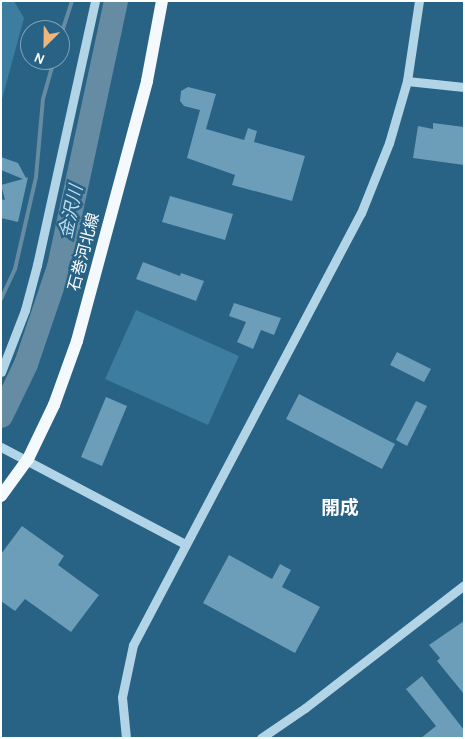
<!DOCTYPE html>
<html>
<head>
<meta charset="utf-8">
<style>
	body { margin:0 }
	#map { position:relative; width:465px; height:739px; overflow:hidden; background:#286284; font-family:Karla,"Noto Sans JP",sans-serif }
	div>[style] { position:absolute }
	.green>* { inset:0; background:#3d7da0 }
	.stream>* { height:4px; margin:-2px; padding:0 2px; transform-origin:2px; border-radius:2px; background:#658ca2 }
	.river>* { height:24px; margin:-12px; padding:0 12px; transform-origin:12px; border-radius:12px; background:#658ca2 }
	.building>* { inset:0; background:#6c9db9 }
	.minor>* { height:9px; margin:-4.5px; padding:0 4.5px; transform-origin:4.5px; border-radius:4.5px; background:#b2d4e7 }
	.major>* { height:12px; margin:-6px; padding:0 6px; transform-origin:6px; border-radius:6px; background:#f4f9fe }
	span { translate:-50% -50%; white-space:nowrap; text-align:center; line-height:1.15; -webkit-text-stroke:5px #286284; paint-order:stroke }
	.street-label { font-size:16px; color:#fff }
	.water-label { font-size:18px; color:#bedeee; font-style:italic }
	.quarter-label { font-size:19px; color:#fff; font-weight:700 }
	.frame { position:absolute; inset:0; border:2px solid #fff; pointer-events:none }
	.north { position:absolute; left:20px; top:20px; width:50px; height:50px; box-sizing:border-box; background:#286284; border:1px solid #7ea1b5; border-radius:50%; rotate:203deg; font-size:14px; font-weight:700; line-height:20px; text-align:center; color:#fff }
	.north::after { content:''; display:block; margin:auto; width:18px; height:22px; background:#efb579; clip-path:polygon(50% 0,100% 100%,50% 72%,0 100%) }
</style>
</head>
<body>
<div id="map">
	<div class="green">
		<div style="clip-path:polygon(1px 1px,14px 1px,24px 18px,1px 103px)"></div>
		<div style="clip-path:polygon(136px 310px,239px 356px,208px 425px,105px 379px)"></div>
	</div>
	<div class="stream">
		<div style="left:60px;top:38px;width:39px;rotate:-72deg"></div>
		<div style="left:1px;top:299px;width:33px;rotate:-65deg"></div>
		<div style="left:15px;top:269px;width:94px;rotate:-77.1deg"></div>
		<div style="left:36px;top:177px;width:78px;rotate:-84.9deg"></div>
		<div style="left:43px;top:99px;width:41px;rotate:-74.2deg"></div>
	</div>
	<div class="river">
		<div style="left:1px;top:416px;width:58px;rotate:-64.3deg"></div>
		<div style="left:26px;top:364px;width:102px;rotate:-71.2deg"></div>
		<div style="left:59px;top:267px;width:272px;rotate:-77.9deg"></div>
	</div>
	<div class="building">
		<div style="clip-path:polygon(188px 87px,216px 94px,206px 129px,244px 140px,248px 128px,257px 131px,254px 142px,305px 156px,292px 201px,232px 185px,235px 175px,187px 158px,200px 110px,184px 106px,180px 101px,181px 91px)"></div>
		<div style="clip-path:polygon(433px 123px,464px 127px,464px 165px,413px 158px,418px 126px,433px 129px)"></div>
		<div style="clip-path:polygon(1px 157px,18px 163px,26px 178px,28px 177px,18px 222px,1px 218px,1px 199px,5px 200px,1px 185px,23px 179px,1px 170px)"></div>
		<div style="clip-path:polygon(170px 196px,233px 214px,225px 240px,162px 222px)"></div>
		<div style="clip-path:polygon(143px 262px,180px 276px,181px 273px,204px 281px,196px 301px,136px 279px)"></div>
		<div style="clip-path:polygon(234px 303px,281px 318px,274px 335px,261px 330px,253px 349px,237px 342px,246px 322px,229px 316px)"></div>
		<div style="clip-path:polygon(397px 352px,431px 369px,424px 382px,390px 365px)"></div>
		<div style="clip-path:polygon(299px 394px,395px 444px,382px 469px,286px 419px)"></div>
		<div style="clip-path:polygon(106px 397px,127px 406px,102px 466px,81px 457px)"></div>
		<div style="clip-path:polygon(416px 401px,427px 406px,407px 446px,396px 440px)"></div>
		<div style="clip-path:polygon(22px 526px,64px 556px,58px 565px,99px 595px,71px 632px,25px 599px,15px 611px,1px 601px,1px 554px)"></div>
		<div style="clip-path:polygon(229px 555px,272px 579px,280px 564px,291px 570px,282px 587px,320px 607px,295px 653px,203px 603px)"></div>
		<div style="clip-path:polygon(464px 621px,464px 694px,437px 661px,440px 658px,429px 645px)"></div>
		<div style="clip-path:polygon(422px 676px,464px 730px,464px 738px,421px 738px,436px 726px,406px 689px)"></div>
	</div>
	<div class="minor">
		<div style="left:407px;top:81px;width:57px;rotate:6deg"></div>
		<div style="left:1px;top:372px;width:66px;rotate:-68.8deg"></div>
		<div style="left:25px;top:310px;width:47px;rotate:-75.1deg"></div>
		<div style="left:37px;top:265px;width:270px;rotate:-77.6deg"></div>
		<div style="left:1px;top:447px;width:208px;rotate:27.8deg"></div>
		<div style="left:126px;top:738px;width:41px;rotate:-95.6deg"></div>
		<div style="left:122px;top:697px;width:53px;rotate:-78.1deg"></div>
		<div style="left:133px;top:645px;width:488px;rotate:-62.2deg"></div>
		<div style="left:361px;top:213px;width:75px;rotate:-68.2deg"></div>
		<div style="left:389px;top:143px;width:65px;rotate:-73.8deg"></div>
		<div style="left:407px;top:81px;width:81px;rotate:-81.5deg"></div>
		<div style="left:261px;top:738px;width:53px;rotate:-34.3deg"></div>
		<div style="left:305px;top:708px;width:201px;rotate:-37.7deg"></div>
	</div>
	<div class="major">
		<div style="left:1px;top:496px;width:46px;rotate:-53.9deg"></div>
		<div style="left:28px;top:459px;width:60px;rotate:-64.3deg"></div>
		<div style="left:54px;top:405px;width:68px;rotate:-70.2deg"></div>
		<div style="left:77px;top:341px;width:269px;rotate:-74.9deg"></div>
		<div style="left:147px;top:81px;width:81px;rotate:-79.4deg"></div>
	</div>
	<div class="street-label">
		<span style="left:84px;top:252px;rotate:-75deg">石巻河北線</span>
	</div>
	<div class="water-label">
		<span style="left:71px;top:212px;rotate:-78deg">金沢川</span>
	</div>
	<div class="quarter-label">
		<span style="left:340px;top:509px">開成</span>
	</div>
	<div class="frame"></div>
	<div class="north">N</div>
</div>
</body>
</html>
